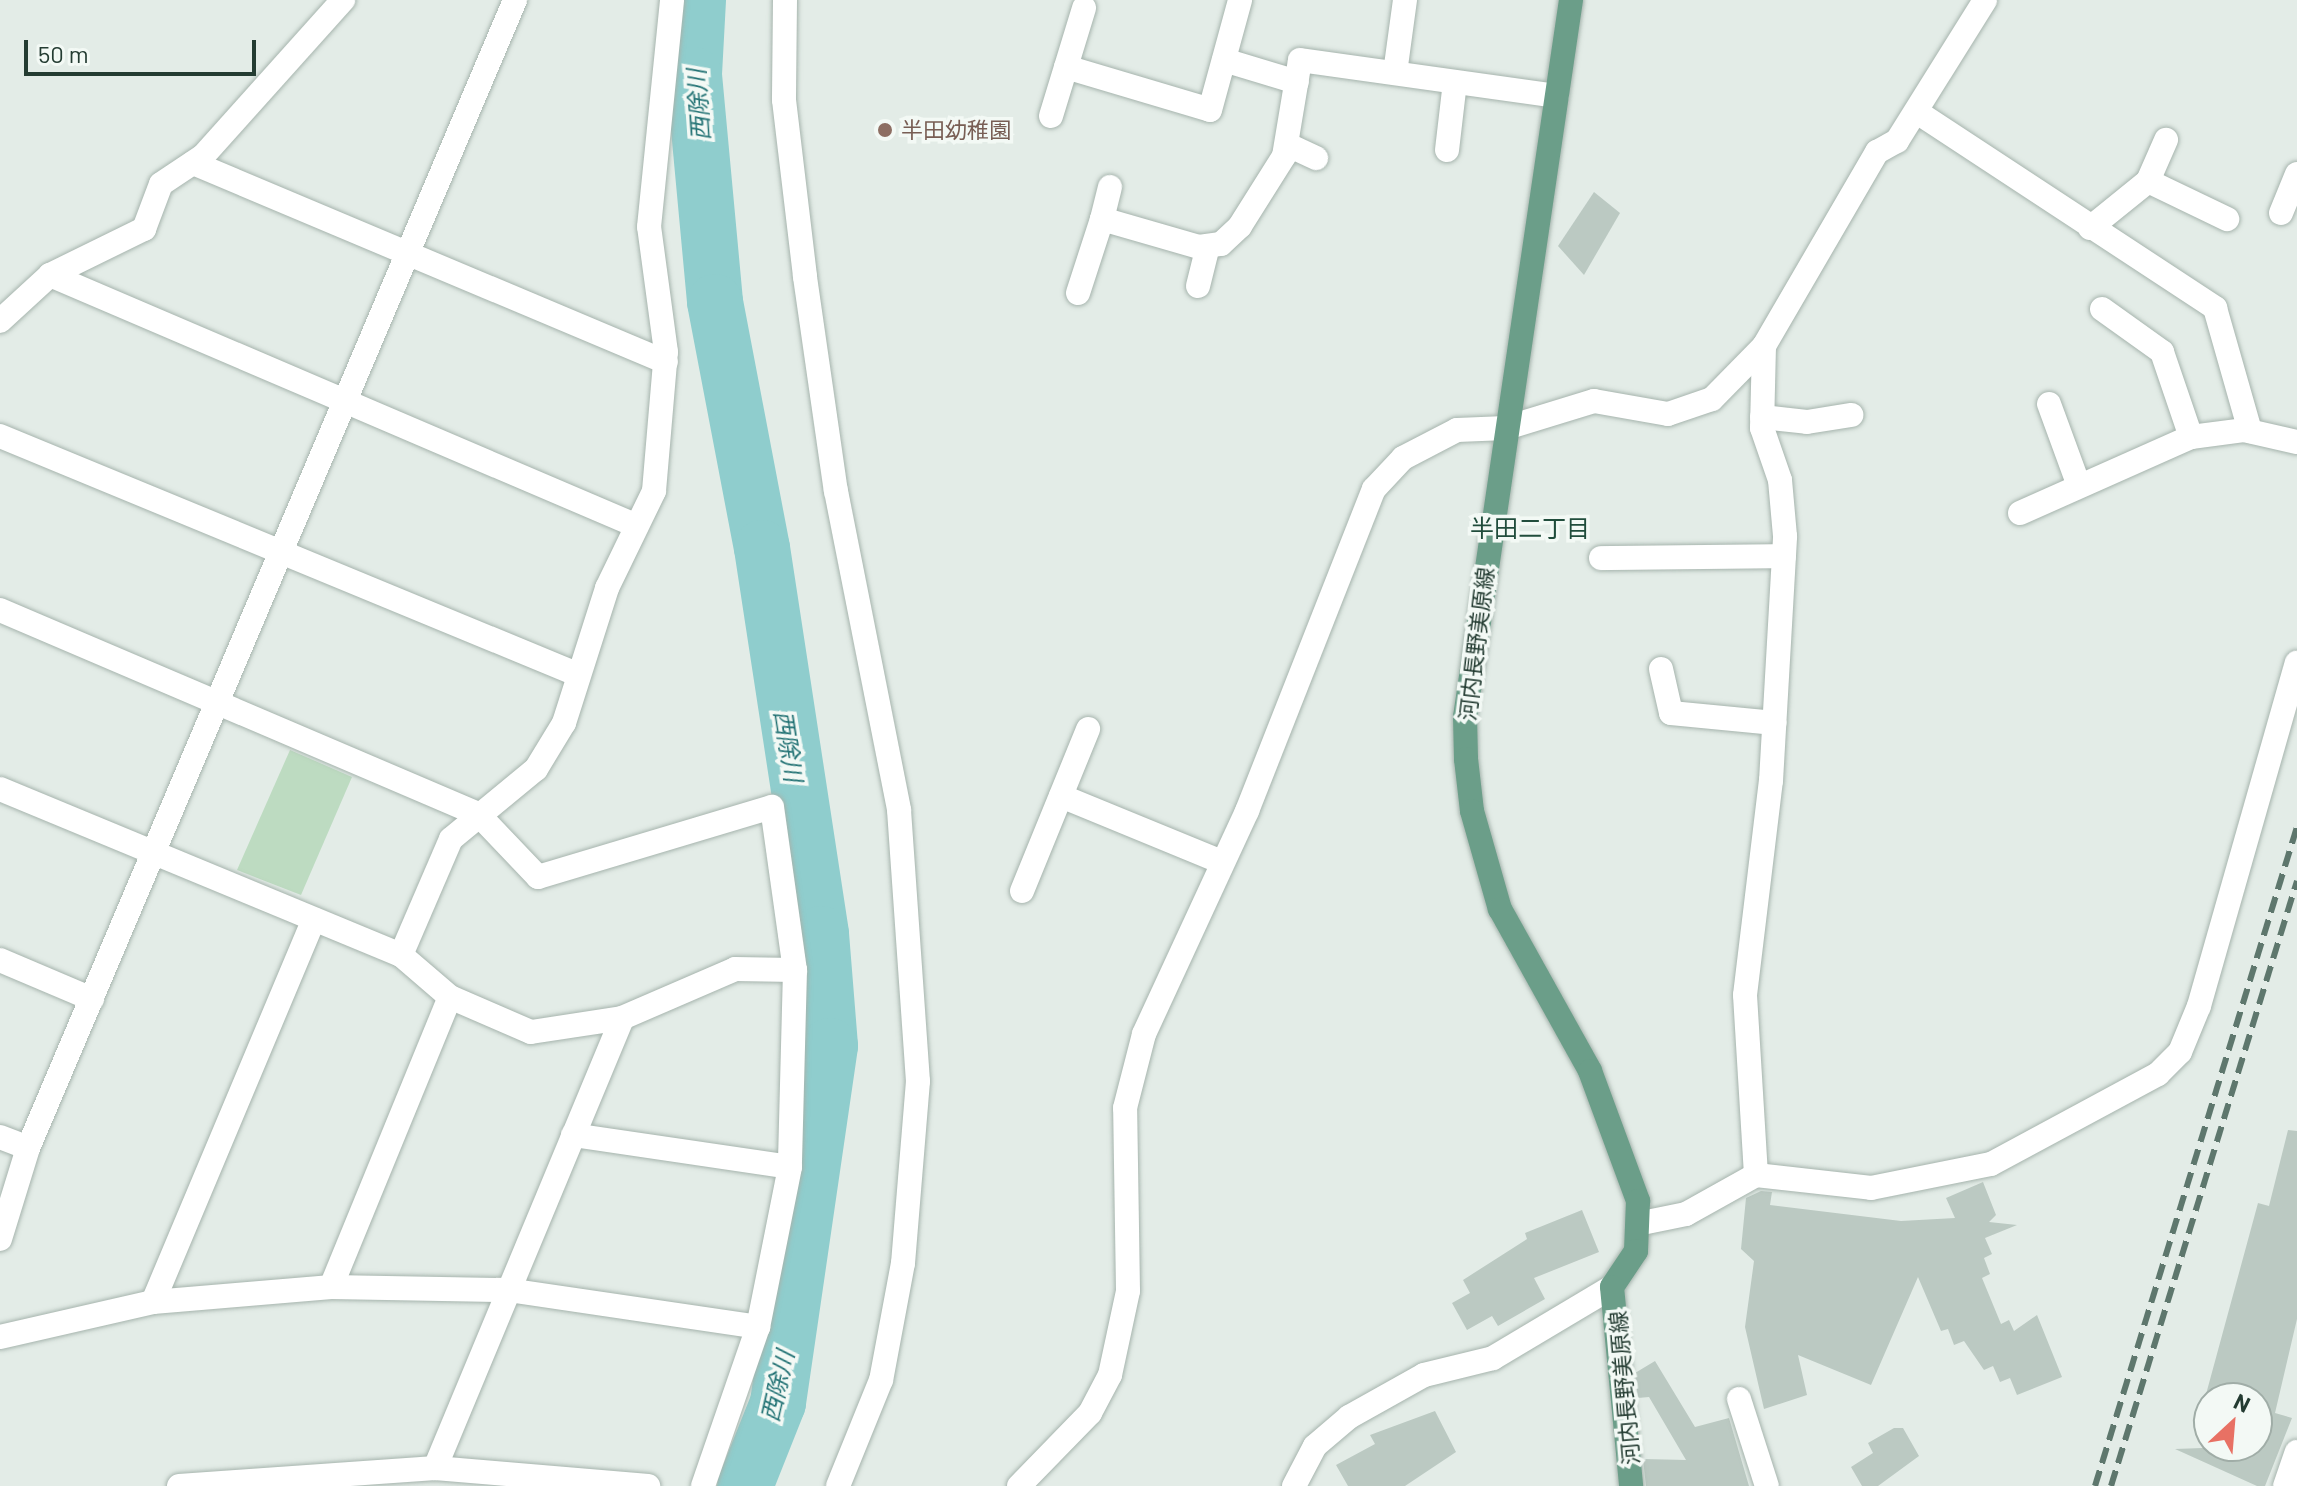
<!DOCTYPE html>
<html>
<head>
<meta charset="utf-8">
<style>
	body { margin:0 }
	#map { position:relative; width:2297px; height:1486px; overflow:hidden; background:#e3ece7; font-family:Barlow,"Noto Sans JP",sans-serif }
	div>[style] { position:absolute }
	.green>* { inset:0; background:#bddbc1 }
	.river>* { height:56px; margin:-28px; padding:0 28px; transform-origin:28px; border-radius:28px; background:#8fcdcd }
	.building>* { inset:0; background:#bbc9c2 }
	.roads { filter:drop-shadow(0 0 2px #a6b4ad) drop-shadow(0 0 2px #a6b4ad) }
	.minor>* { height:24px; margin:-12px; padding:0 12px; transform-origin:12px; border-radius:12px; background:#fff }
	.major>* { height:24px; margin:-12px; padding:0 12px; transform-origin:12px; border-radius:12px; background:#6b9e89 }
	.rail>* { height:6px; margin-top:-3px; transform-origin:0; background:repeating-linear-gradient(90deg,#5e776d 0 16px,transparent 0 24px) }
	.dots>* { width:22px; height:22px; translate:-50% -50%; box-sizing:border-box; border:4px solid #f3f9f5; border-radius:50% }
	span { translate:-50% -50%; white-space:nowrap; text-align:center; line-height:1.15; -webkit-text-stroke:7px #f3f9f5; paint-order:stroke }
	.education-label { font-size:22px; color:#785e54 }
	.left { translate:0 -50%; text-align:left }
	.street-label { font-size:22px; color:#243c32 }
	.water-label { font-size:24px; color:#227274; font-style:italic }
	.neighbourhood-label { font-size:24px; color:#214d3c }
	.north { position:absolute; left:2193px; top:1382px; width:80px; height:80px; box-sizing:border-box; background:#f3f9f5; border:2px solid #a0ada7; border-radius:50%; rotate:26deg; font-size:22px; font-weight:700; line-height:32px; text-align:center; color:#243c32 }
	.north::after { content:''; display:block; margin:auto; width:28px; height:36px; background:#e87164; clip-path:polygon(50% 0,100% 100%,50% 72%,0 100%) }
	.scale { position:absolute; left:24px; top:40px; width:232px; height:36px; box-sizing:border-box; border:4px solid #243c32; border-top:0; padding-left:10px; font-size:24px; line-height:28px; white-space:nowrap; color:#243c32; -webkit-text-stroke:6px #f3f9f5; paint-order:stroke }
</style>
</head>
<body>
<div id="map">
	<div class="green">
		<div style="clip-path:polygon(290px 750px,352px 777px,301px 895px,237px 870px)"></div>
	</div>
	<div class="river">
		<div style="left:698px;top:0;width:75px;rotate:93.1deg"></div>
		<div style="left:694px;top:75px;width:228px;rotate:84.7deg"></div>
		<div style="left:715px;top:302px;width:250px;rotate:79.2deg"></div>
		<div style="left:762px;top:548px;width:390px;rotate:81.3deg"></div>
		<div style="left:821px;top:934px;width:112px;rotate:85.4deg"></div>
		<div style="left:830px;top:1046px;width:361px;rotate:98.3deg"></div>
		<div style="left:778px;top:1403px;width:89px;rotate:111.7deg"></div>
	</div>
	<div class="building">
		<div style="clip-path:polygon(1594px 192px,1620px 213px,1584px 275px,1558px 246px)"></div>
		<div style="clip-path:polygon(2288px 1130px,2297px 1131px,2297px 1319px,2275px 1413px,2292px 1418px,2265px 1486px,2257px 1486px,2175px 1449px,2257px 1446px,2257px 1398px,2205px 1398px,2258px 1203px,2269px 1206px)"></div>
		<div style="clip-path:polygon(1983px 1182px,1996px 1215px,1989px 1222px,2017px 1225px,1985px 1238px,1992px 1254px,1984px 1258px,1990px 1274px,1982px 1278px,2001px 1324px,2009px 1320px,2014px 1331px,2037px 1315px,2062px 1377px,2017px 1395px,2010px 1378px,2000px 1382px,1993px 1366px,1984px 1370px,1964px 1341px,1954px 1345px,1948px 1329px,1941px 1331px,1918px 1277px,1871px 1385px,1798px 1355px,1807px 1395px,1764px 1409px,1745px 1327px,1754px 1261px,1741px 1249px,1746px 1198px,1761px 1191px,1772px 1192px,1770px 1205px,1901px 1221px,1955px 1218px,1946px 1198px)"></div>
		<div style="clip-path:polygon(1582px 1210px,1599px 1252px,1534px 1278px,1545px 1299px,1498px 1326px,1492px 1316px,1467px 1330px,1452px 1303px,1470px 1293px,1463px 1280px,1527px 1239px,1525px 1233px)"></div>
		<div style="clip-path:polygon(1655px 1361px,1695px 1427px,1729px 1418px,1749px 1486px,1646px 1486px,1643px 1459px,1686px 1460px,1649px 1397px,1638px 1398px,1635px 1373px)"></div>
		<div style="clip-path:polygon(1435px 1411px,1456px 1452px,1405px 1486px,1348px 1486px,1336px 1465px,1375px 1444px,1370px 1435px)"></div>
		<div style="clip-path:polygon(1894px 1428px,1903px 1428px,1919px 1456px,1878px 1486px,1862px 1486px,1851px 1467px,1873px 1453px,1868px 1443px)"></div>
	</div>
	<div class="roads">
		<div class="minor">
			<div style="left:785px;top:0;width:100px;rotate:90.6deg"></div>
			<div style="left:784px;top:100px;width:178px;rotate:83.2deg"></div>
			<div style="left:805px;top:277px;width:216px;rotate:81.8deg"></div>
			<div style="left:836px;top:491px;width:325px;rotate:78.8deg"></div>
			<div style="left:899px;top:810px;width:272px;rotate:86deg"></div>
			<div style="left:918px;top:1081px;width:183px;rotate:94.7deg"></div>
			<div style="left:903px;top:1263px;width:119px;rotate:100.6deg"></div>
			<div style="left:881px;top:1380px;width:114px;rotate:112.1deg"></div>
			<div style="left:1224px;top:60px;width:76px;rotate:16.8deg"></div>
			<div style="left:1066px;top:67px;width:150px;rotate:16.6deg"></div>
			<div style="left:1210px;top:110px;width:114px;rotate:-74.7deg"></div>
			<div style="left:1395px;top:73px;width:74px;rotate:-82.2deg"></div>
			<div style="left:1917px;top:112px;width:357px;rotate:33.3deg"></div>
			<div style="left:2215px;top:308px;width:128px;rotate:74.1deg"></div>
			<div style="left:1051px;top:116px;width:113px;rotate:-73deg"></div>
			<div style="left:1288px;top:145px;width:31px;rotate:25deg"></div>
			<div style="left:1447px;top:150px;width:68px;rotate:-83.3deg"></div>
			<div style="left:193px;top:163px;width:513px;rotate:22.82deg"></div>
			<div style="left:2148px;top:181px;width:88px;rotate:25.7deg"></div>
			<div style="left:2281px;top:213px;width:42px;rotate:-67.7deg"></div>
			<div style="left:1102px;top:219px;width:33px;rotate:-76deg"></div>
			<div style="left:2090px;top:228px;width:75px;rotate:-39deg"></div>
			<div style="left:2148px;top:181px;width:45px;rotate:-66.3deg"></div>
			<div style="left:50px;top:275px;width:638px;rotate:23.15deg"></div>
			<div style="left:1198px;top:286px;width:41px;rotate:-76deg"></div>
			<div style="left:1078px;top:293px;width:78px;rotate:-72deg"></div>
			<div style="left:1102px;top:219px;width:101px;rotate:16.1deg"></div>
			<div style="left:1199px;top:247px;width:22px;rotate:-8deg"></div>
			<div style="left:1221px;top:244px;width:26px;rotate:-43deg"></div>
			<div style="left:1240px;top:226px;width:83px;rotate:-57.8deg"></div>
			<div style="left:1284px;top:156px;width:97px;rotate:-80.5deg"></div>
			<div style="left:1300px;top:60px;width:259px;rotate:8deg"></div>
			<div style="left:2102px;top:309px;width:74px;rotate:35.6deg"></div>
			<div style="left:2162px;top:352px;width:90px;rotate:71.2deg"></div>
			<div style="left:0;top:321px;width:68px;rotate:-42.6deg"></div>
			<div style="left:50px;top:275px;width:105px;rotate:-26.1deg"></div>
			<div style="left:144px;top:229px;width:48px;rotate:-69.3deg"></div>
			<div style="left:161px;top:184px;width:50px;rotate:-33.7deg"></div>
			<div style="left:203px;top:156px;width:210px;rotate:-48.1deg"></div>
			<div style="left:2049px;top:404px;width:87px;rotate:69.9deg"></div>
			<div style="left:1762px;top:417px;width:45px;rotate:6.3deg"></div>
			<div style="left:1807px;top:422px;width:45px;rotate:-9deg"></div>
			<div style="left:0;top:436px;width:626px;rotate:22.43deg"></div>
			<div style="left:2020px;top:513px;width:187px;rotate:-24deg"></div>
			<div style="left:2191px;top:437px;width:53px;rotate:-7.5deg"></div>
			<div style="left:2244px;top:430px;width:54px;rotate:12.8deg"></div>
			<div style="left:1601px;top:558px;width:183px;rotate:-0.6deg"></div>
			<div style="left:0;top:610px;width:520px;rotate:23.11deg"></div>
			<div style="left:478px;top:814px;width:87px;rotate:46.4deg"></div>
			<div style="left:538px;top:877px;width:244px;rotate:-16.7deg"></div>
			<div style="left:772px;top:807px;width:165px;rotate:82deg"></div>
			<div style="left:1661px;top:669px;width:45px;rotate:77.2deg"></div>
			<div style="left:1671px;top:713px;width:104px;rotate:5.5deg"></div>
			<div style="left:0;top:789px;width:434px;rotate:22.5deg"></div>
			<div style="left:401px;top:955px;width:65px;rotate:40.6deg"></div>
			<div style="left:450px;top:997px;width:88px;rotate:23.4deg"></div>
			<div style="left:531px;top:1032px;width:92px;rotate:-8.7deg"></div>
			<div style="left:622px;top:1018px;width:123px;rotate:-23.4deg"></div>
			<div style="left:735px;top:969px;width:60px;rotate:1deg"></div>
			<div style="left:795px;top:970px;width:197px;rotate:91.5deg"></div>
			<div style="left:790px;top:1167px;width:163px;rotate:101.3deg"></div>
			<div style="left:758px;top:1327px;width:168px;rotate:109.1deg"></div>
			<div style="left:1061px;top:796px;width:174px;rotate:22.3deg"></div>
			<div style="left:1022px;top:891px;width:175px;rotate:-67.8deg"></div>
			<div style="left:401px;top:955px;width:126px;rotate:-66.7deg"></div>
			<div style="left:451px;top:839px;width:110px;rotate:-39.5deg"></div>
			<div style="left:536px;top:769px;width:54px;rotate:-58.7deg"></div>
			<div style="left:564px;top:723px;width:142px;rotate:-72.3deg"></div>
			<div style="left:607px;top:588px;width:108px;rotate:-64.1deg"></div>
			<div style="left:654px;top:491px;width:140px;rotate:-85.1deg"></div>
			<div style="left:666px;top:352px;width:126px;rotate:-97.7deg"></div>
			<div style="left:649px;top:227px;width:228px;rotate:-84.2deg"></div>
			<div style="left:0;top:960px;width:100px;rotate:23deg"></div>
			<div style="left:573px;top:1135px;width:219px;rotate:8.4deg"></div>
			<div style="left:0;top:1137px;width:30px;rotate:21deg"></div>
			<div style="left:1756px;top:1175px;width:180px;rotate:-93.5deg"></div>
			<div style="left:1745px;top:995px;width:216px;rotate:-83.1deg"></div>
			<div style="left:1771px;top:781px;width:245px;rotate:-86.7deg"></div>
			<div style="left:1785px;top:536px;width:56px;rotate:-95.1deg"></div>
			<div style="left:1780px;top:480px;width:55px;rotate:-109.1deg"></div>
			<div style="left:1762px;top:428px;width:82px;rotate:-88.6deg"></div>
			<div style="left:1642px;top:1223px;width:45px;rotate:-11.6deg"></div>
			<div style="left:1686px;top:1214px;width:80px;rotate:-29.1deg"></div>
			<div style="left:1756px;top:1175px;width:116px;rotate:6.4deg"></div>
			<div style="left:1871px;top:1188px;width:122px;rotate:-11.3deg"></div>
			<div style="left:1991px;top:1164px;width:190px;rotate:-28.3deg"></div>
			<div style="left:2158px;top:1074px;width:31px;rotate:-45deg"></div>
			<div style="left:2180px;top:1052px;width:50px;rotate:-67.6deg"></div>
			<div style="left:2199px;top:1006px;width:357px;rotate:-74.1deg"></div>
			<div style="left:0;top:1239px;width:95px;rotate:-72.9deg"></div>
			<div style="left:28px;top:1148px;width:1247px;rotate:-67.01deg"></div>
			<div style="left:331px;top:1287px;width:313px;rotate:-67.7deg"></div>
			<div style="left:153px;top:1302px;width:415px;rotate:-67.2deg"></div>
			<div style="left:0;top:1337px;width:157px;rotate:-12.9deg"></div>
			<div style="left:153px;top:1302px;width:179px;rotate:-4.8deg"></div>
			<div style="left:331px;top:1287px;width:177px;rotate:1deg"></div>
			<div style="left:508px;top:1290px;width:253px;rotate:8.4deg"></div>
			<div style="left:1739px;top:1399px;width:91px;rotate:72.2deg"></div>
			<div style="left:435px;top:1468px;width:487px;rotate:-67.4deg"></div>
			<div style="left:179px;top:1486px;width:257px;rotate:-4deg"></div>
			<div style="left:435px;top:1468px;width:214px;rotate:4.8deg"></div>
			<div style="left:1019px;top:1486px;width:102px;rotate:-45.8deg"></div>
			<div style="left:1090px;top:1413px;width:43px;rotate:-62.2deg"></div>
			<div style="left:1110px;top:1375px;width:86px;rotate:-77.9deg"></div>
			<div style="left:1128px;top:1291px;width:183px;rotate:-90.9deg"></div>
			<div style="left:1125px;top:1108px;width:76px;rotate:-75.6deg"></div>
			<div style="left:1144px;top:1034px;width:246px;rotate:-65.2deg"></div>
			<div style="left:1247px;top:811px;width:346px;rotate:-68.5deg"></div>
			<div style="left:1374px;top:489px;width:42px;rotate:-46.9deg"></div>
			<div style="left:1403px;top:458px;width:61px;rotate:-27.4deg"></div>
			<div style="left:1457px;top:430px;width:49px;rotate:-2.3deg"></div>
			<div style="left:1506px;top:428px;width:92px;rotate:-17.1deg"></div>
			<div style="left:1594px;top:401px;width:75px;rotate:10deg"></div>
			<div style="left:1668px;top:414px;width:46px;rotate:-18.8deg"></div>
			<div style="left:1712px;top:399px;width:74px;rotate:-45.5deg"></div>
			<div style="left:1764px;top:346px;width:225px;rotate:-59.8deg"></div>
			<div style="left:1877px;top:152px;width:23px;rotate:-29deg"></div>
			<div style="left:1897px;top:141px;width:166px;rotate:-58deg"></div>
			<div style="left:1294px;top:1486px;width:45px;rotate:-62.3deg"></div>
			<div style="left:1315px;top:1446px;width:45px;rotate:-40.5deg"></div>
			<div style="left:1349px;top:1417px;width:86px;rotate:-29.2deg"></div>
			<div style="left:1424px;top:1375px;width:71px;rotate:-13.8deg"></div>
			<div style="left:1493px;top:1358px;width:139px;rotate:-30.8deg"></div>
			<div style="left:2285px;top:1486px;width:36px;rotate:-71deg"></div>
		</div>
		<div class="major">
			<div style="left:1571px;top:0;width:725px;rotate:98.41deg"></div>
			<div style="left:1465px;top:717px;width:42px;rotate:88.6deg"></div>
			<div style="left:1466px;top:759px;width:52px;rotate:83.4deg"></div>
			<div style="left:1472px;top:811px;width:102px;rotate:74.1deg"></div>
			<div style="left:1500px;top:909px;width:185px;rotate:60.9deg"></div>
			<div style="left:1590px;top:1071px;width:139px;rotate:69.7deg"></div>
			<div style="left:1638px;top:1201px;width:50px;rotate:92.3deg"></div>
			<div style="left:1636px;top:1251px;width:43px;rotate:123.7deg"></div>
			<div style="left:1612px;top:1287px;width:200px;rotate:84.5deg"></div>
		</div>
	</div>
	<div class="rail">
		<div style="left:2095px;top:1486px;width:689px;rotate:-72.96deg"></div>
		<div style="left:2111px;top:1486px;width:633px;rotate:-72.91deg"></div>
	</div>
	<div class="dots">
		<div style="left:885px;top:130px;background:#8d6e63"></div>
	</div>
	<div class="education-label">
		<span class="left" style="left:901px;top:130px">半田幼稚園</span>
	</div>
	<div class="street-label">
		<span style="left:1476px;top:644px;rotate:-83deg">河内長野美原線</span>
		<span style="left:1624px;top:1388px;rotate:-95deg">河内長野美原線</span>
	</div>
	<div class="water-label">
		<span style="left:698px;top:105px;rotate:-94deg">西除川</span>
		<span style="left:789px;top:746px;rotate:81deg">西除川</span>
		<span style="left:777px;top:1386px;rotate:-77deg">西除川</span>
	</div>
	<div class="neighbourhood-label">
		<span style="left:1530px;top:528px">半田二丁目</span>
	</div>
	<div class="north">N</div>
	<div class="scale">50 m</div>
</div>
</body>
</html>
